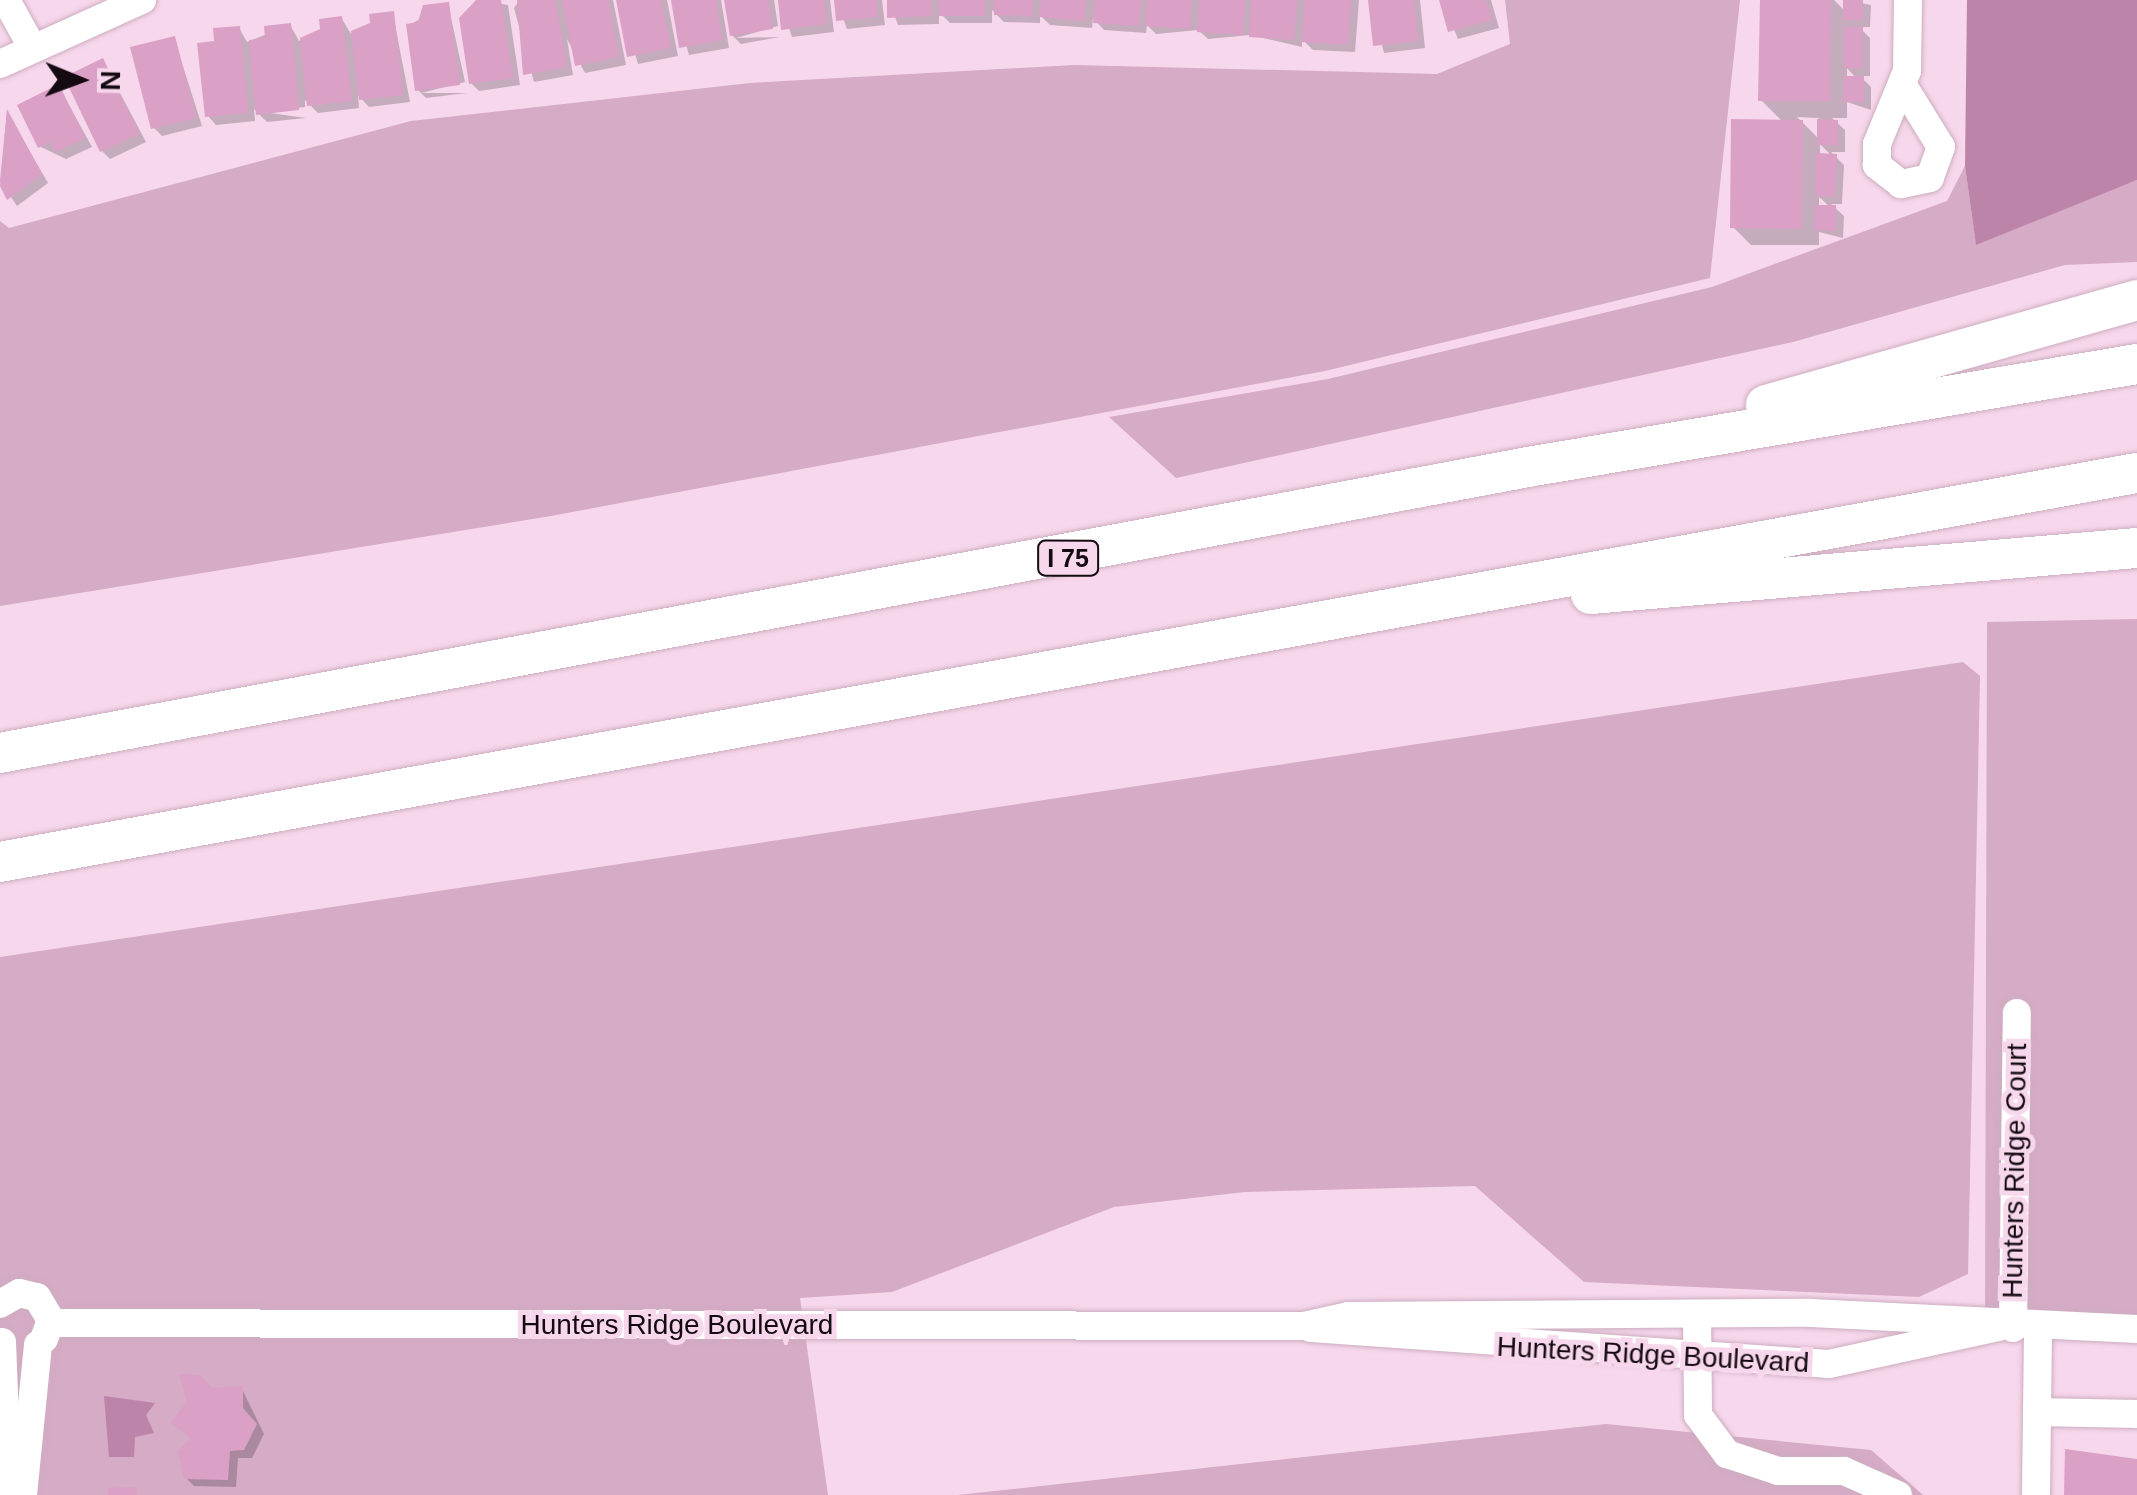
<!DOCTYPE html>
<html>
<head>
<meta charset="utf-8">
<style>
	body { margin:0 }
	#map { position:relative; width:2137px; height:1495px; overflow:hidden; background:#f7d7eb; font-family:Helvetica,sans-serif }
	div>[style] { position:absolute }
	.green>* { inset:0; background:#d5abc5 }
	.water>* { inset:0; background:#bd84a9 }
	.shadow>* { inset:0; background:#0003 }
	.building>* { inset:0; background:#dba0c6 }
	.roads { filter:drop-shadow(0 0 2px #cdadc0) drop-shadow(0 0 2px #cdadc0) }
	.minor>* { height:28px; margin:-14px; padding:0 14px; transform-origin:14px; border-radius:14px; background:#fff }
	.highway>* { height:40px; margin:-20px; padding:0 20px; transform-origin:20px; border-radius:20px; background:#fff }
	span { translate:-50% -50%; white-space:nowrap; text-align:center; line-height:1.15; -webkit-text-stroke:10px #f7d7eb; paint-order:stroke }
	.shield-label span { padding:2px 8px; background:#f7d7eb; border:2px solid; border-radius:8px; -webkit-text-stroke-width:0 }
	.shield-label { font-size:25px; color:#140a11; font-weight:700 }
	.street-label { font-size:28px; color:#140a11 }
	.north { position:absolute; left:30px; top:30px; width:100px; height:100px; -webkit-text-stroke:8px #f7d7eb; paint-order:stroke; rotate:91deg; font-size:28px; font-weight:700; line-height:40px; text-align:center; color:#140a11 }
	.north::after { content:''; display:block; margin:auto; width:35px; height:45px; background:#140a11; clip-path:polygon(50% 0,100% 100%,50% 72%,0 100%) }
</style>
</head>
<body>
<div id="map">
	<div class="green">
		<div style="clip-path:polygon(1505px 0,1740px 0,1710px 278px,1325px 371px,551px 516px,0 606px,0 221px,9px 228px,411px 121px,750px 83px,1074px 65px,1437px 74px,1510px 44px)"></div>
		<div style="clip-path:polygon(1965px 166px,1976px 244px,2137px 180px,2137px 262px,2065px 265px,1793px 342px,1176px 478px,1109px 417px,1328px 379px,1712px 287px,1947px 201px)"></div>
		<div style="clip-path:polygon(2137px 619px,2137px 1320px,1985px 1320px,1987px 622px)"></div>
		<div style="clip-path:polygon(1963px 662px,1980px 676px,1968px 1274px,1919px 1297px,1584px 1282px,1475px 1186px,1245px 1192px,1114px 1207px,892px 1292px,800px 1298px,828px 1495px,0 1495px,0 957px)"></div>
		<div style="clip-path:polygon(1606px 1424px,1871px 1450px,1923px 1495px,958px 1495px)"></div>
	</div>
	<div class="water">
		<div style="clip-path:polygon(1967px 0,2137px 0,2137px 180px,1976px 245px,1965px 166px)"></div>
		<div style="clip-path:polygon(104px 1396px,155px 1403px,146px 1415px,154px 1433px,135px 1437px,134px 1457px,109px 1457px)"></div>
	</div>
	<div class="shadow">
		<div style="clip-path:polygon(477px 0,508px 5px,520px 85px,479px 91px,472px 84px)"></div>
		<div style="clip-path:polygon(520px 0,613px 0,626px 65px,585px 73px,567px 39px,573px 75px,534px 82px,514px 8px)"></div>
		<div style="clip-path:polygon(619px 0,667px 0,678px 56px,638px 64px)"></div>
		<div style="clip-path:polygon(673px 0,721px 0,729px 48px,689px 55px)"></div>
		<div style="clip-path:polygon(727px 0,774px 0,778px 26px,736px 38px,780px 37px,741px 44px,732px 35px)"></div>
		<div style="clip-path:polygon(780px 0,830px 0,834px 32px,792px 37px)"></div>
		<div style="clip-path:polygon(837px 0,882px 0,885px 25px,847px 29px)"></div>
		<div style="clip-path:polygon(889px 0,1359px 0,1355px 52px,1313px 50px,1302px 39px,1302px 47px,1250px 35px,1208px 39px,1198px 30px,1156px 34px,1147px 25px,1146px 33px,1104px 30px,1093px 18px,1092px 28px,1050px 25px,1040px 15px,1040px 23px,1004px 22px,992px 10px,992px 23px,950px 23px,939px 12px,939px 24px,898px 25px)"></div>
		<div style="clip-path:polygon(1371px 0,1420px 0,1425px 48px,1384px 53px)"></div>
		<div style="clip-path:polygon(1442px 0,1491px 0,1499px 28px,1458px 39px)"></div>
		<div style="clip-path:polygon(evenodd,1762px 0,1834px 0,1845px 11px,1845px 0,1871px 5px,1870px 27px,1859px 27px,1870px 38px,1870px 76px,1860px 76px,1871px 87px,1871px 110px,1847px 102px,1847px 118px,1832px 118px,1845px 130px,1845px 152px,1831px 152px,1844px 165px,1842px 204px,1831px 204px,1844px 216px,1843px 238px,1819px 232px,1819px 245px,1751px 245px,1733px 227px,1783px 122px,1761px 100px,1762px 0,1847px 68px,1857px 79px,1847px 79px,1847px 68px,1762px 0,1797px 117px,1819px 118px,1819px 139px,1797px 117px,1762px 0,1820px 144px,1832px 156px,1820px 156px,1820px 144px,1762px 0,1819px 197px,1830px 207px,1819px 207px,1819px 197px)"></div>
		<div style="clip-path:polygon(448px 4px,465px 82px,421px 93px,467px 93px,426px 98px,418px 90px,409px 25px)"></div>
		<div style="clip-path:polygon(393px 14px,410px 102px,369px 107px,358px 95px,359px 108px,318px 113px,305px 100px,305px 107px,263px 112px,306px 118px,267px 122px,254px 109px,255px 121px,216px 125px,208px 116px,217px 43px,239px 28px,247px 42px,290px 25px,299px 41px,342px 19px,351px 34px)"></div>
		<div style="clip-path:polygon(174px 38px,202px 126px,162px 136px,154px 128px)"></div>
		<div style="clip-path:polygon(103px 61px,146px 142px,110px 159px,102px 151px)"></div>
		<div style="clip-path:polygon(59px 87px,92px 147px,66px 159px,41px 147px,21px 106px)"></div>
		<div style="clip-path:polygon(7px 112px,48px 183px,17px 206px,0 181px)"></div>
		<div style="clip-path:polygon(242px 1389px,264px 1434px,252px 1458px,238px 1458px,236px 1487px,194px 1486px,186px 1478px,193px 1440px)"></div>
	</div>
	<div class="building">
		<div style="clip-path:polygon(476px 0,501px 0,513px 78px,469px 84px,459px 18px)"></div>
		<div style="clip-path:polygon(517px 0,555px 0,567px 67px,523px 75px)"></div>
		<div style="clip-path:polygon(562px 0,608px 0,619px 57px,575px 66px)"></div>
		<div style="clip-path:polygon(616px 0,661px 0,671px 48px,627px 57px)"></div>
		<div style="clip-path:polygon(671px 0,716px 0,722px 40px,679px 48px)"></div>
		<div style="clip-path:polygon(724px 0,768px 0,773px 29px,730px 36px)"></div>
		<div style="clip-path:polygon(778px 0,824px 0,827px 24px,781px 30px)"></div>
		<div style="clip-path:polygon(834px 0,876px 0,878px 17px,836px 21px)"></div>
		<div style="clip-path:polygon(887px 0,931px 0,932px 16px,887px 18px)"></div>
		<div style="clip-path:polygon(939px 0,985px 0,985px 16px,939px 16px)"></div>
		<div style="clip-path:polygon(994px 0,1033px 0,1033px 16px,994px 15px)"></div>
		<div style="clip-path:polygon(1041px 0,1086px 0,1084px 21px,1039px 17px)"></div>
		<div style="clip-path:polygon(1095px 0,1141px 0,1139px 26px,1093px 23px)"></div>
		<div style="clip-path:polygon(1147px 0,1192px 0,1190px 29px,1145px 26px)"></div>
		<div style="clip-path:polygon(1199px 0,1245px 0,1243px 35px,1197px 32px)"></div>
		<div style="clip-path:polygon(1251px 0,1297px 0,1294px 40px,1249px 37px)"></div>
		<div style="clip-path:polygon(1305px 0,1351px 0,1348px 45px,1302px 42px)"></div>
		<div style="clip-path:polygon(1368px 0,1414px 0,1418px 41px,1373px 46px)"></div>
		<div style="clip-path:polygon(1439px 0,1486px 0,1492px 20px,1448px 32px)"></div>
		<div style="clip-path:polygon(1760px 0,1831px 0,1830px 101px,1758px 101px)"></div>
		<div style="clip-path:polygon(1843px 0,1863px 0,1863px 20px,1843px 20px)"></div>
		<div style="clip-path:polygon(449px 2px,460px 85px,415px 91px,406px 24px,418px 22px,423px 5px)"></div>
		<div style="clip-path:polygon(394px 11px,403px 95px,359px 100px,351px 31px,370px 23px,369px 14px)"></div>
		<div style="clip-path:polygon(342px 16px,352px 101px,307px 106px,300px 38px,320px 29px,319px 19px)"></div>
		<div style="clip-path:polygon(291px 23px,299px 110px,256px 115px,249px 40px,265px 38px,264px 26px)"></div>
		<div style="clip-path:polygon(240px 26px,248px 113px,205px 117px,197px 43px,214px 41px,213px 28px)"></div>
		<div style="clip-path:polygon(1844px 27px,1863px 27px,1862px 69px,1844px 68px)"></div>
		<div style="clip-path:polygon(175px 36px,196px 118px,151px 129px,130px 47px)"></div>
		<div style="clip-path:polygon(103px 58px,139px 134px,100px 152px,64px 77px)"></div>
		<div style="clip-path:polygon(1844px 76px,1864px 76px,1864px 102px,1843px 102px)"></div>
		<div style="clip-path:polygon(59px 84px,85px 138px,56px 152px,51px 142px,38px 148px,17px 105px)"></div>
		<div style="clip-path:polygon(7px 109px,42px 174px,7px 200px,0 186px)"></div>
		<div style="clip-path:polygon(1731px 119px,1803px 120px,1802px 229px,1730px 228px)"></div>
		<div style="clip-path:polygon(1817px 119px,1838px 120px,1838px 145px,1817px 145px)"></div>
		<div style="clip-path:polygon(1816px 153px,1837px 154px,1835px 197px,1815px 196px)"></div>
		<div style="clip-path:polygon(1815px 205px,1836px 205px,1836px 231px,1814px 230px)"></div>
		<div style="clip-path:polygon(179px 1374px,200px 1375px,212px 1388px,243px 1386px,243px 1408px,257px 1424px,244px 1450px,230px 1451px,228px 1480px,184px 1479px,178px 1451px,191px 1438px,170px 1423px,187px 1402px)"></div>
		<div style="clip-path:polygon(2065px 1449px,2137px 1459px,2137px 1495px,2064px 1495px)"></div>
		<div style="clip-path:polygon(136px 1487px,137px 1495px,108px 1495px,108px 1488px)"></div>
	</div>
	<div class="roads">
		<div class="minor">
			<div style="left:6px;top:0;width:54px;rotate:61deg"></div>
			<div style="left:0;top:64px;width:156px;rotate:-24.3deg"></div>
			<div style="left:1904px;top:87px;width:70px;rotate:58.3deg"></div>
			<div style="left:1941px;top:147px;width:33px;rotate:110deg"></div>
			<div style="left:1930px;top:178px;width:30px;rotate:168deg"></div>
			<div style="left:1901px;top:184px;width:31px;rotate:-142deg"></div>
			<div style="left:1877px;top:165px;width:21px;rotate:-90deg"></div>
			<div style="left:1877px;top:144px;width:79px;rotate:-67.7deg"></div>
			<div style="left:1907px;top:71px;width:71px;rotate:-89.2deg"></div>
			<div style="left:0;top:1304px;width:22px;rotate:-30deg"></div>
			<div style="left:19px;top:1293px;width:18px;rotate:13deg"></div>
			<div style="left:37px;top:1297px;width:27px;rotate:59deg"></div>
			<div style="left:51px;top:1320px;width:20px;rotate:110deg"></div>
			<div style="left:1697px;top:1314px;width:101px;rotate:89.4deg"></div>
			<div style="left:1698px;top:1415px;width:49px;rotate:53.4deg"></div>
			<div style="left:1727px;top:1454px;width:54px;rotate:18.4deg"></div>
			<div style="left:1778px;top:1471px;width:66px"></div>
			<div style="left:1844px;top:1471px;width:59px;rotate:24deg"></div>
			<div style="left:50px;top:1323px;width:1254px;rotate:0.14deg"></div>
			<div style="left:1304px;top:1326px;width:45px;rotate:-12.8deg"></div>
			<div style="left:1348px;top:1316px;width:463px;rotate:-0.4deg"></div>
			<div style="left:1811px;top:1313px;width:326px;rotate:2.8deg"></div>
			<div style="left:1311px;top:1328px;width:519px;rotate:3.98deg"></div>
			<div style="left:1829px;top:1364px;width:173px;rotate:-12.3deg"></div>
			<div style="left:2013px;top:1328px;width:315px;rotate:-89.3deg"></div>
			<div style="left:2px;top:1342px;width:153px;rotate:87.8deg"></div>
			<div style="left:2037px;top:1412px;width:100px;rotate:1.1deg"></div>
			<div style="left:23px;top:1495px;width:151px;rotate:-84.3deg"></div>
			<div style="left:2036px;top:1495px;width:167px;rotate:-89.3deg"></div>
		</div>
		<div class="highway">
			<div style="left:1766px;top:405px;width:386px;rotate:-15.8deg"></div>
			<div style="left:1591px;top:594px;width:548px;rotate:-4.82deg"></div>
			<div style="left:0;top:753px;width:1555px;rotate:-10.6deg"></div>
			<div style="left:1528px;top:467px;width:618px;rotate:-9.6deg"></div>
			<div style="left:0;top:862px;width:2172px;rotate:-10.32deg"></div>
		</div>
	</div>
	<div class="shield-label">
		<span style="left:1068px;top:558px">I 75</span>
	</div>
	<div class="street-label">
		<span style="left:2015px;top:1171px;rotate:-89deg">Hunters Ridge Court</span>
		<span style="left:677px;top:1325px">Hunters Ridge Boulevard</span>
		<span style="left:1653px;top:1355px;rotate:3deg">Hunters Ridge Boulevard</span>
	</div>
	<div class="north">N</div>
</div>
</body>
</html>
